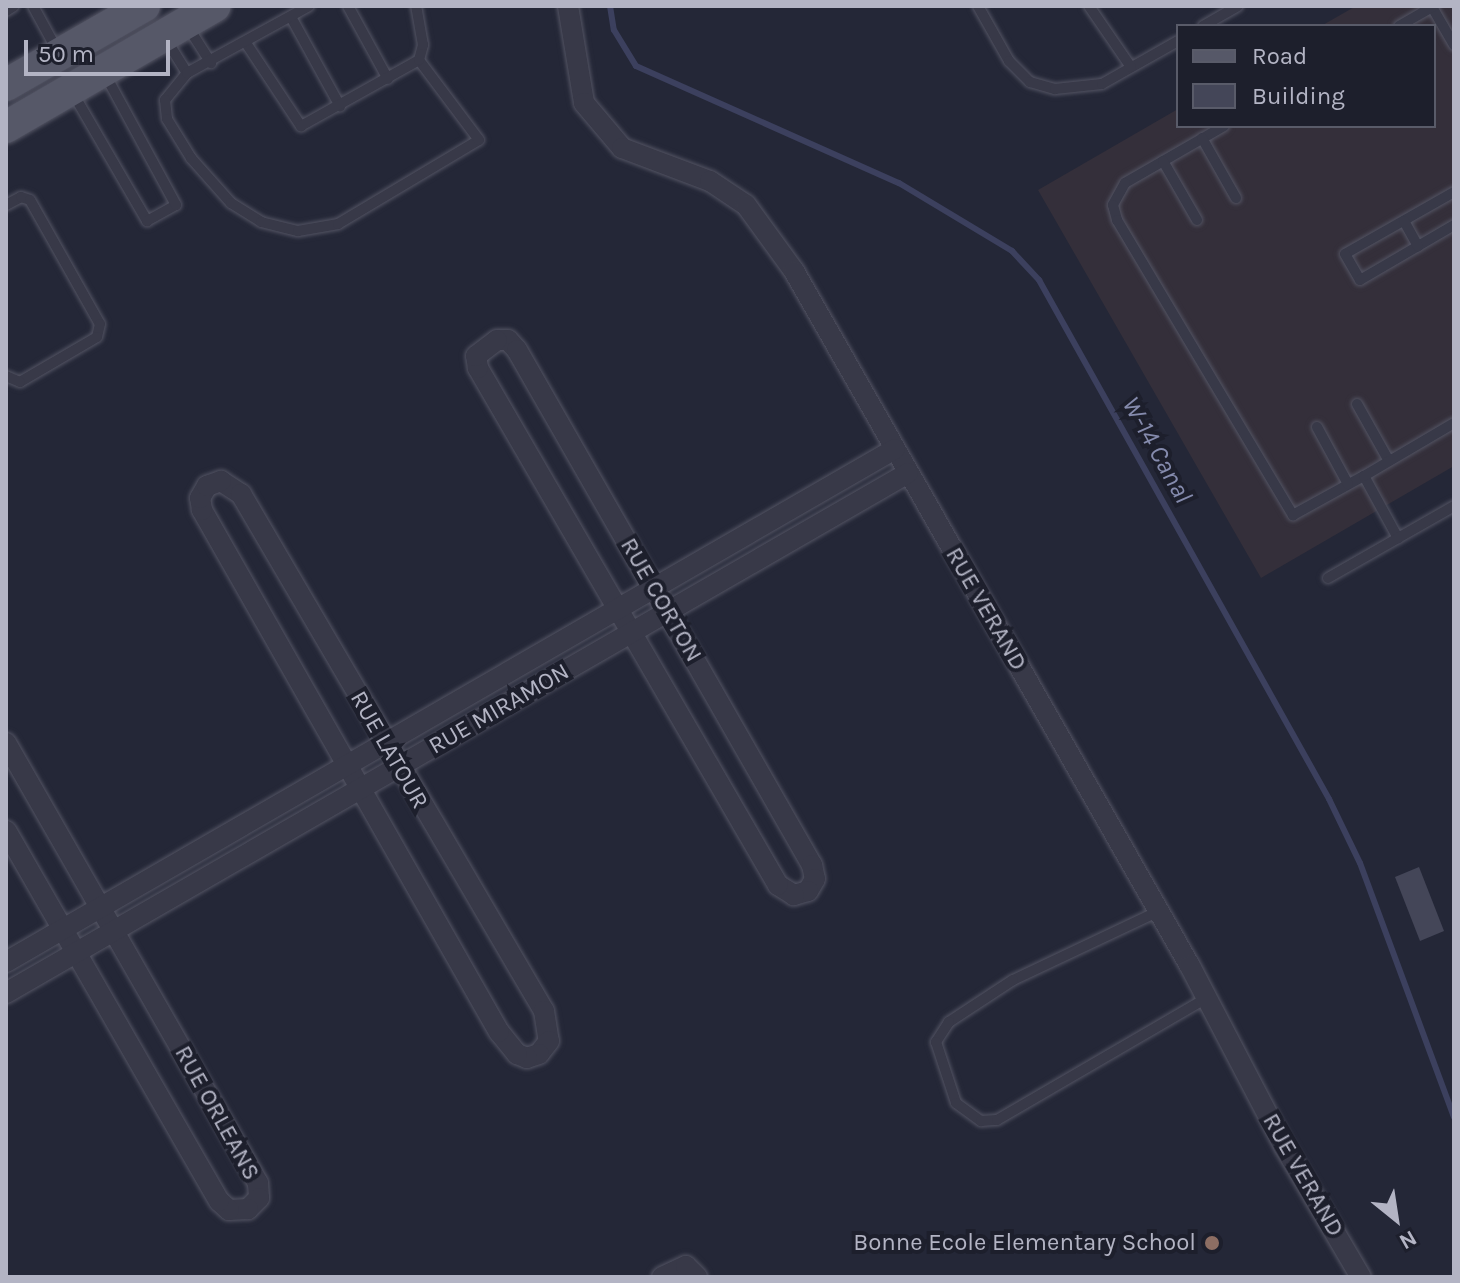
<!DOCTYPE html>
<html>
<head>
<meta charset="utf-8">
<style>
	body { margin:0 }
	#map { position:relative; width:1460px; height:1283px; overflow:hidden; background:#242737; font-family:Karla,sans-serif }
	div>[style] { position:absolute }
	.medical>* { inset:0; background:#342f3a }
	.stream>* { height:6px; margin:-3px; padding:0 3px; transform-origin:3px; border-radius:3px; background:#3c405e }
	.building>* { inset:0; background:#444658 }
	.roads { filter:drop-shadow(0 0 2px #535463) drop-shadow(0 0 2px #535463) }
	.service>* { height:10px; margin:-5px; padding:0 5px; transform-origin:5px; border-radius:5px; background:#383948 }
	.minor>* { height:20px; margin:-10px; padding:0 10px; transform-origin:10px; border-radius:10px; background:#383948 }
	.primary>* { height:32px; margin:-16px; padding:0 16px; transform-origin:16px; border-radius:16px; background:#565868 }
	.dots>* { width:22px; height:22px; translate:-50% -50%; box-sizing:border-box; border:4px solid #1d1f2c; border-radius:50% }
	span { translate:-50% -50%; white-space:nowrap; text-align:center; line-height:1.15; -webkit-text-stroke:8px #1d1f2c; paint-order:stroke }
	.street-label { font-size:24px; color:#b3b4c4 }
	.poi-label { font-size:24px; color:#b3b4c4 }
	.right { translate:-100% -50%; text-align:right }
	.water-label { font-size:26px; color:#858bad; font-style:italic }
	.frame { position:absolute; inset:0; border:8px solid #b3b4c4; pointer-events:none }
	.legend { position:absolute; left:1176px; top:24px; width:260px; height:104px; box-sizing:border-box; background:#1d1f2c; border:2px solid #595b69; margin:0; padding:10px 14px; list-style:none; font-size:24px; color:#b3b4c4 }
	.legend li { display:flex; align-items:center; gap:16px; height:40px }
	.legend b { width:40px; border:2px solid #595b69 }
	.north { position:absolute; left:1356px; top:1179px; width:80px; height:80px; -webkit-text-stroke:6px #1d1f2c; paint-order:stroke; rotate:150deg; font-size:22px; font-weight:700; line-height:32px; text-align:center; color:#b3b4c4 }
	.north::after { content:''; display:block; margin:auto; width:28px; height:36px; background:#b3b4c4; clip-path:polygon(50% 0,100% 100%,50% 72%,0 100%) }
	.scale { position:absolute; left:24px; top:40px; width:146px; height:36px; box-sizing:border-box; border:4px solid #b3b4c4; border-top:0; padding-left:10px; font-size:24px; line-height:28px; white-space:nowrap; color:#b3b4c4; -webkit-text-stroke:6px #1d1f2c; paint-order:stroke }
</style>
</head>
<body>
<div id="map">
	<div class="medical">
		<div style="clip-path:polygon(1356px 6px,1454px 6px,1454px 466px,1261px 578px,1038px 190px,1178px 109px,1178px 126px,1434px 126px,1434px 26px,1321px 26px)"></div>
	</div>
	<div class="stream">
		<div style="left:610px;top:6px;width:24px;rotate:81deg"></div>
		<div style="left:614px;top:30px;width:42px;rotate:58.6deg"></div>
		<div style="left:636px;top:66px;width:288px;rotate:24deg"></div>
		<div style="left:899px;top:183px;width:132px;rotate:31deg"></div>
		<div style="left:1012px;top:251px;width:40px;rotate:47deg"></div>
		<div style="left:1039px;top:280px;width:595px;rotate:60.8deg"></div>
		<div style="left:1329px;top:799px;width:71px;rotate:64.2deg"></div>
		<div style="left:1360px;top:863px;width:271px;rotate:69.7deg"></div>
	</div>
	<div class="building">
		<div style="clip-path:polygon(1419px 867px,1444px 931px,1420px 941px,1395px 877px)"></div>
	</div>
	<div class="roads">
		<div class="service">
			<div style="left:33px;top:6px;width:50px;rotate:61.4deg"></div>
			<div style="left:348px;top:6px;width:83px;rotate:61.3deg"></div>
			<div style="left:978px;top:6px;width:63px;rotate:60.6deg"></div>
			<div style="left:1009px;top:61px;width:30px;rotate:45deg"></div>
			<div style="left:1030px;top:82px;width:26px;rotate:16deg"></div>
			<div style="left:1055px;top:89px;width:47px;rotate:-6.1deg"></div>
			<div style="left:1102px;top:84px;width:87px;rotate:-29.5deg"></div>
			<div style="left:1089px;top:6px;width:74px;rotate:55.5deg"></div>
			<div style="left:1432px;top:7px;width:44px;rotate:59.9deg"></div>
			<div style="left:6px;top:11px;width:9px;rotate:-32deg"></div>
			<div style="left:291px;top:17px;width:102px;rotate:61.2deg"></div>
			<div style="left:1203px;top:26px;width:40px;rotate:-29.7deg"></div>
			<div style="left:1399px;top:26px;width:40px;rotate:-29.7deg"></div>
			<div style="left:188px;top:27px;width:43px;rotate:57.4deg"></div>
			<div style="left:167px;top:41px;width:38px;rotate:58deg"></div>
			<div style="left:187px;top:73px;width:35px;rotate:129deg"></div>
			<div style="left:165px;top:100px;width:19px;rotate:84deg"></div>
			<div style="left:167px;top:119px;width:46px;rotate:58.4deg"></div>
			<div style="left:191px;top:158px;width:60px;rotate:48.4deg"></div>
			<div style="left:231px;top:203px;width:36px;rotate:32deg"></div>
			<div style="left:261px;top:222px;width:38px;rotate:14deg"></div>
			<div style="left:298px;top:231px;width:41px;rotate:-9.9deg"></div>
			<div style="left:338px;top:224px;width:164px;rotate:-30.8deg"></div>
			<div style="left:479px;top:140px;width:100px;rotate:-126.9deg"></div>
			<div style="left:246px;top:43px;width:100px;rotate:56.5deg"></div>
			<div style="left:301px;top:126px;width:135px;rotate:-29.2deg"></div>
			<div style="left:419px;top:60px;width:16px;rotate:-75deg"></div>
			<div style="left:423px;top:45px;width:40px;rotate:-100deg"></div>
			<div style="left:187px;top:73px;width:139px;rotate:-28.8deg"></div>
			<div style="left:74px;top:95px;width:146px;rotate:59.9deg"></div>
			<div style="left:147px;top:221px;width:33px;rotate:-29deg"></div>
			<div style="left:176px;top:205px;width:149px;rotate:-118.5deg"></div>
			<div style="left:1224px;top:126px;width:114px;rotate:150.1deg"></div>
			<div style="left:1125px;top:183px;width:25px;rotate:119deg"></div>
			<div style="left:1113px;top:205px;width:16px;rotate:75deg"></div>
			<div style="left:1117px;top:220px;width:344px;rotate:59.2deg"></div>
			<div style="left:1293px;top:515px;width:81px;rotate:-28.8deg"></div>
			<div style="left:1364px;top:476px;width:71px;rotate:61.3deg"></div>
			<div style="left:1202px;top:138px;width:69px;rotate:60.5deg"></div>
			<div style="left:1163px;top:161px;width:68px;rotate:60deg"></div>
			<div style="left:1454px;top:192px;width:125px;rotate:150.4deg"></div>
			<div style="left:1345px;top:254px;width:30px;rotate:60deg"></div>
			<div style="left:1360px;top:280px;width:109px;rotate:-30.3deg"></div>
			<div style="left:6px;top:205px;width:17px;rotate:-28deg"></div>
			<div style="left:21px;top:197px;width:9px;rotate:18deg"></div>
			<div style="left:30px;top:200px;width:142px;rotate:60.6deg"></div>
			<div style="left:100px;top:324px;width:13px;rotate:103deg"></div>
			<div style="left:97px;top:337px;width:89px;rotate:149.7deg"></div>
			<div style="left:20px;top:382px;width:15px;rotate:-157deg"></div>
			<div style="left:1404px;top:221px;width:29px;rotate:61deg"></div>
			<div style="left:1357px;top:404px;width:65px;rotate:60.7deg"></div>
			<div style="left:1317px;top:427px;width:65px;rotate:61.5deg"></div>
			<div style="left:1364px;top:476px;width:104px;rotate:-30.5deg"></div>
			<div style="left:1328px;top:578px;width:145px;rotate:-29.7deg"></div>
			<div style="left:1159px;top:911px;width:161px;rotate:154.7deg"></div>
			<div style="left:1013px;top:980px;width:77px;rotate:146.7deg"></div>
			<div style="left:949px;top:1022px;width:24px;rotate:123deg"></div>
			<div style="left:936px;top:1042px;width:64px;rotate:71.8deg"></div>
			<div style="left:956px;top:1103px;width:31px;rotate:36deg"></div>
			<div style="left:981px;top:1121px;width:16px;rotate:-4deg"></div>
			<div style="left:997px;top:1120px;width:243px;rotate:-30.2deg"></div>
		</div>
		<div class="minor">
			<div style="left:568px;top:6px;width:98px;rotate:80.6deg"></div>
			<div style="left:584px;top:103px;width:59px;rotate:49.8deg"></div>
			<div style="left:622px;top:148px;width:94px;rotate:20.6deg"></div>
			<div style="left:710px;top:181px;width:43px;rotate:33.7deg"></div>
			<div style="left:746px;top:205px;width:82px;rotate:54deg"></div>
			<div style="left:794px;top:271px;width:800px;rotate:60.33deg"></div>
			<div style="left:1190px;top:966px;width:203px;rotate:62.4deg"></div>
			<div style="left:1284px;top:1146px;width:152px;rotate:59.6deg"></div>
			<div style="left:497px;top:340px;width:11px"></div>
			<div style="left:508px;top:340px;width:13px;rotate:48deg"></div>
			<div style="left:517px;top:350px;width:594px;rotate:60.2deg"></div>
			<div style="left:812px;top:865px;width:14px;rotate:78deg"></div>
			<div style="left:815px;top:879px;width:14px;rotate:120deg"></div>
			<div style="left:808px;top:891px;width:15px;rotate:164deg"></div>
			<div style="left:794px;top:895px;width:19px;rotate:-148deg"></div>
			<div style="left:778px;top:885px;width:598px;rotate:-120.13deg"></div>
			<div style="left:478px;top:368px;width:12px;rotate:-99deg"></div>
			<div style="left:476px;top:356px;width:26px;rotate:-37deg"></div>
			<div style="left:221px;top:481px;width:24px;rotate:33deg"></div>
			<div style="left:241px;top:494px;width:599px;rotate:59.63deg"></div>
			<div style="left:544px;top:1011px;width:30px;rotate:81deg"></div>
			<div style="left:549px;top:1041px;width:16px;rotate:128deg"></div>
			<div style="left:539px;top:1054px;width:13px;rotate:162deg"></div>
			<div style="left:527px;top:1058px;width:11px;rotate:-158deg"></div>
			<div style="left:517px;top:1054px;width:28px;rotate:-129deg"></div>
			<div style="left:499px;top:1032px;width:601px;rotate:-119.64deg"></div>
			<div style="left:202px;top:510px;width:12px;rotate:-99deg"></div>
			<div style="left:200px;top:498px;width:14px;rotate:-60deg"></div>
			<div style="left:207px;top:486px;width:15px;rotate:-20deg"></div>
			<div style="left:6px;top:743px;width:507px;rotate:60.2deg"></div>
			<div style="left:258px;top:1183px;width:15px;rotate:86deg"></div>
			<div style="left:259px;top:1198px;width:16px;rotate:135deg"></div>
			<div style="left:248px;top:1209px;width:19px;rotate:177deg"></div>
			<div style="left:229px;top:1210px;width:13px;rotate:-138deg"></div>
			<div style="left:219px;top:1201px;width:427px;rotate:-119.9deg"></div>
			<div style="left:6px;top:962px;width:1026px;rotate:-29.99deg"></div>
			<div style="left:6px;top:993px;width:1041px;rotate:-29.96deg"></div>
			<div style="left:662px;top:1277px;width:26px;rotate:-25deg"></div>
			<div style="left:686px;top:1266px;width:16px;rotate:45deg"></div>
		</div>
		<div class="primary">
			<div style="left:6px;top:85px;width:159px;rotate:-29.8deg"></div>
			<div style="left:6px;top:127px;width:241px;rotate:-30.1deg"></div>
		</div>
	</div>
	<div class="dots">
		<div style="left:1212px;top:1243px;background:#8d6e63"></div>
	</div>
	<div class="street-label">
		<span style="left:661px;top:600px;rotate:60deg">RUE CORTON</span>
		<span style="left:986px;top:609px;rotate:60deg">RUE VERAND</span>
		<span style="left:499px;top:709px;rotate:-30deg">RUE MIRAMON</span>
		<span style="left:389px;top:750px;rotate:60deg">RUE LATOUR</span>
		<span style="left:217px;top:1113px;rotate:61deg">RUE ORLEANS</span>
		<span style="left:1303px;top:1175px;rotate:60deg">RUE VERAND</span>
	</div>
	<div class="poi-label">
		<span class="right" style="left:1196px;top:1243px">Bonne Ecole Elementary School</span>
	</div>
	<div class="water-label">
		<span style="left:1157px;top:450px;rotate:61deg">W-14 Canal</span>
	</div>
	<div class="frame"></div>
	<ul class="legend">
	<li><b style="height:10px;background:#565868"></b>Road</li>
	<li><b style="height:22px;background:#444658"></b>Building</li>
	</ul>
	<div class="north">N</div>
	<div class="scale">50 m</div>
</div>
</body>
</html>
